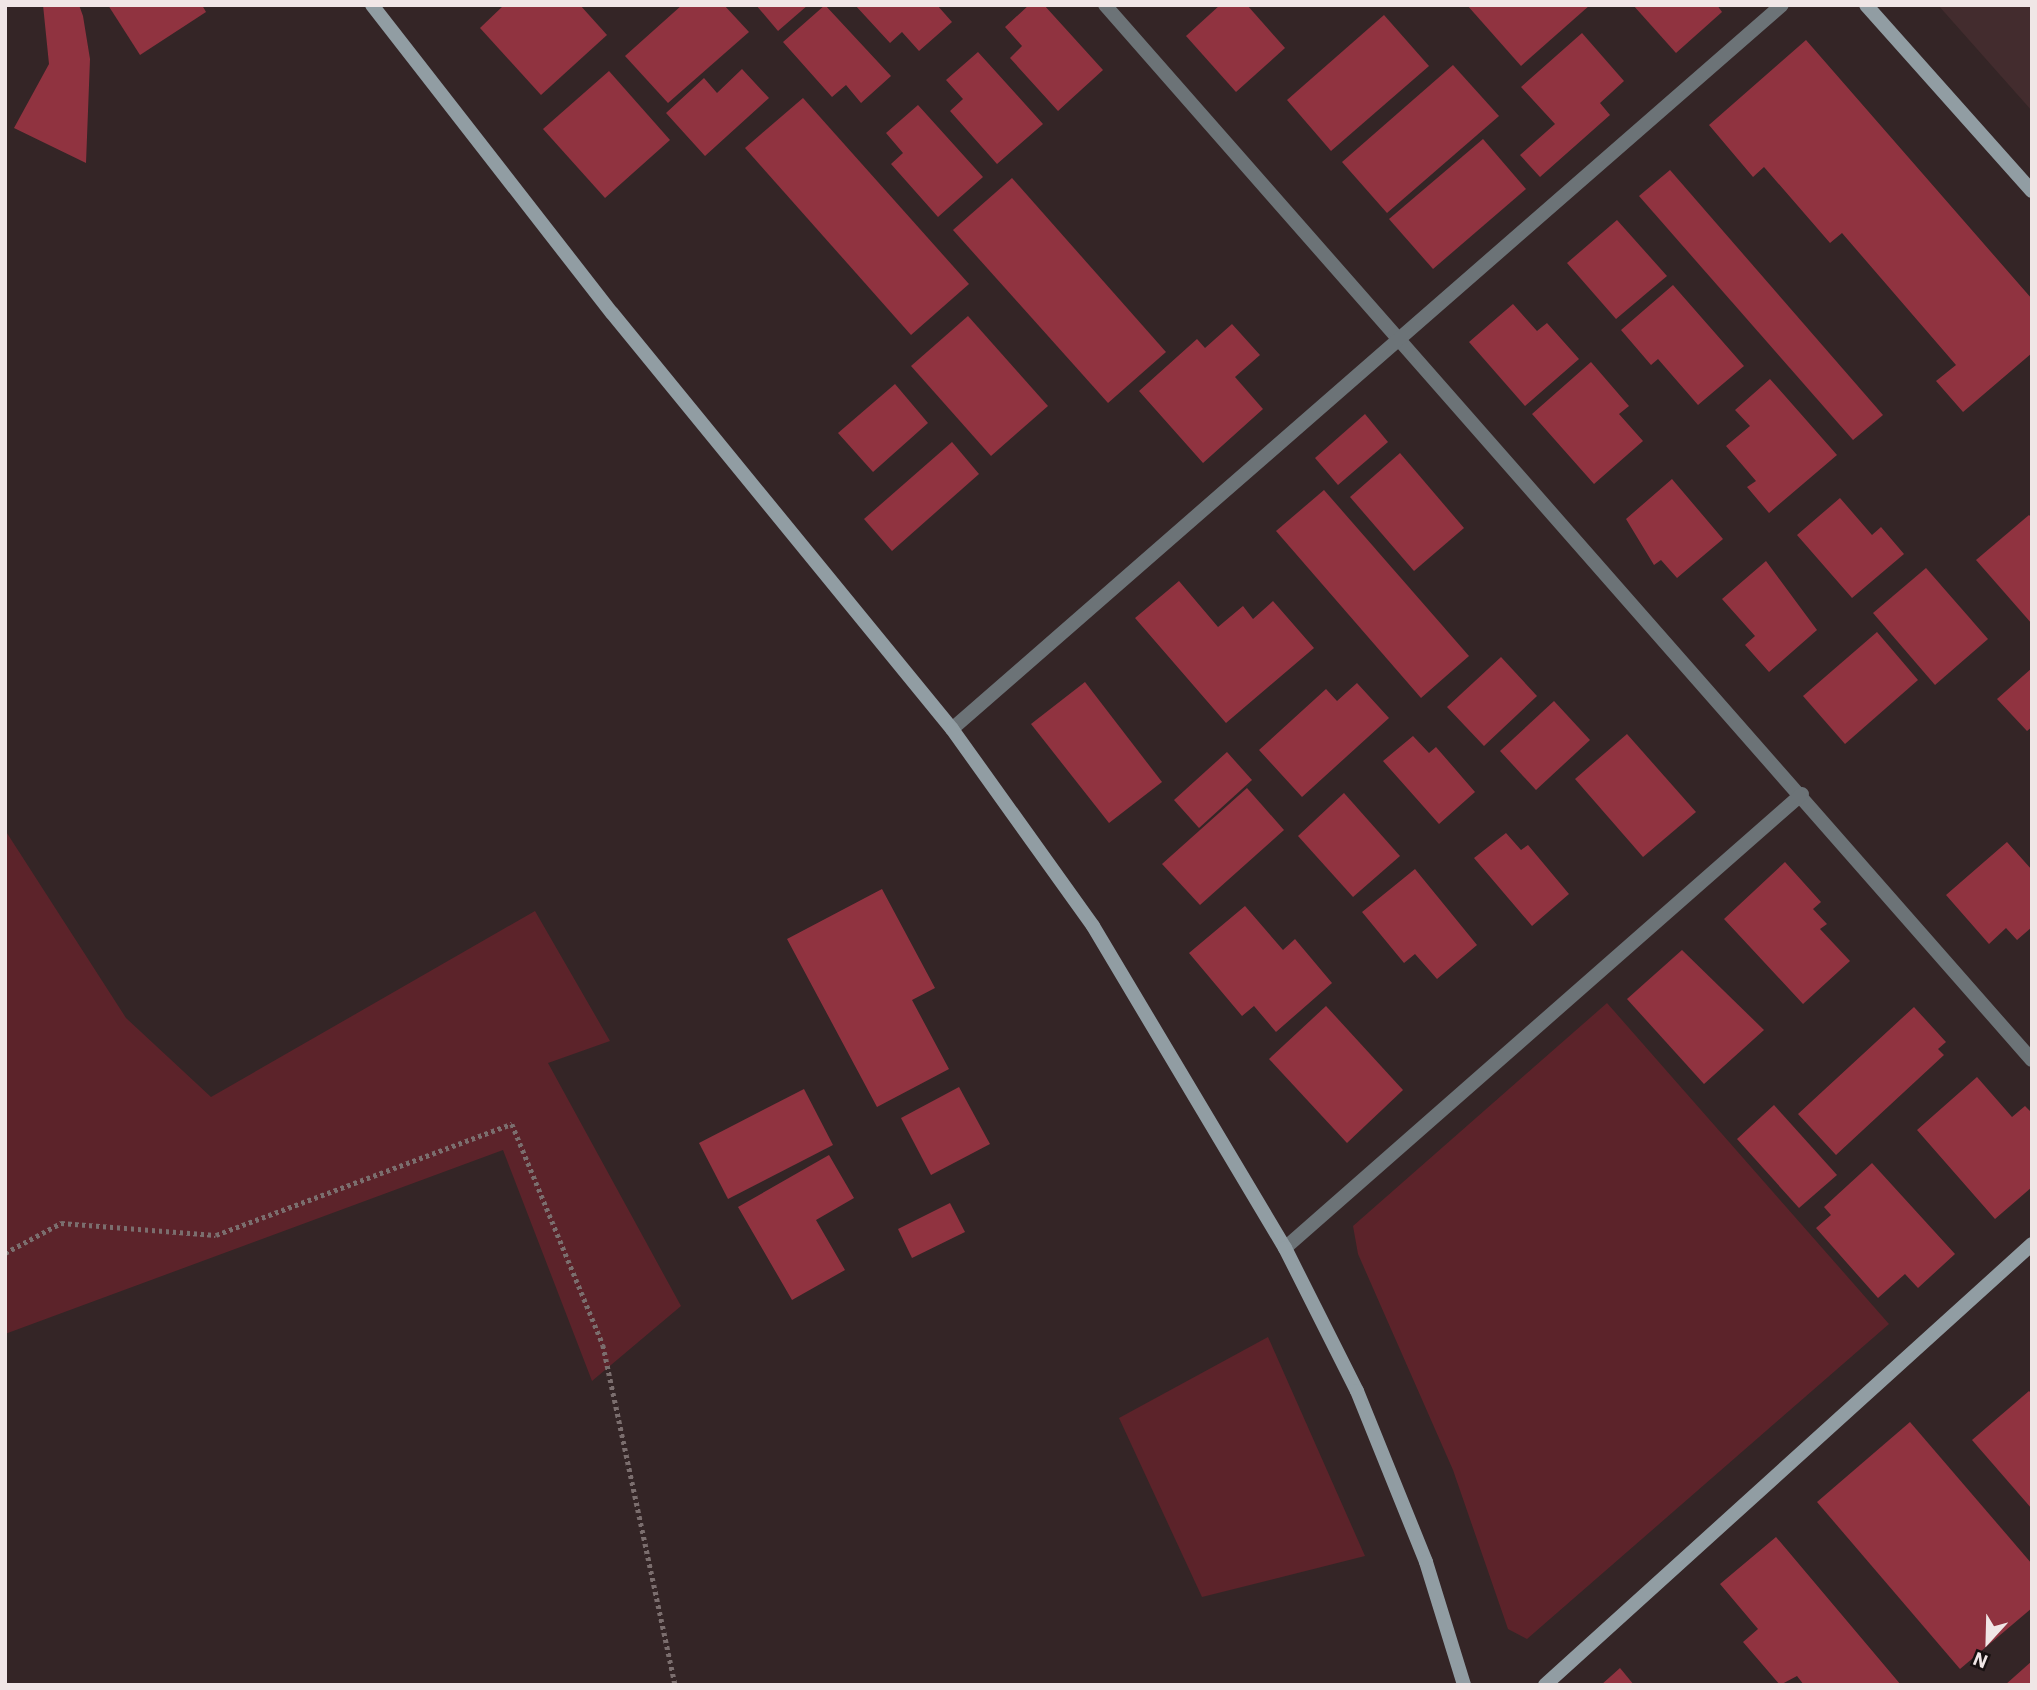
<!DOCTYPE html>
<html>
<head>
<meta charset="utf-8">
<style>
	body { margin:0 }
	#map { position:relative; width:2037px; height:1690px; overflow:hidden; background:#342526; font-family:"IBM Plex Sans",sans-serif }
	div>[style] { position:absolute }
	.built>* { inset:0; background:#432c2e }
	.green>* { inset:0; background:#5c232a }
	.building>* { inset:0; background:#903340 }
	.path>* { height:4.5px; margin-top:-2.25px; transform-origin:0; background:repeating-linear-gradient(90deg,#7b6e6e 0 3.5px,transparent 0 7px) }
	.street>* { height:14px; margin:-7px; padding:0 7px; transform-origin:7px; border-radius:7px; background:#6c7377 }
	.secondary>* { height:14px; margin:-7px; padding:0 7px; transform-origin:7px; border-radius:7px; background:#919da3 }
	span { translate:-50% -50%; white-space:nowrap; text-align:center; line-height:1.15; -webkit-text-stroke:5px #171010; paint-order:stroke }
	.frame { position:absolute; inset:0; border:7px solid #f0e6e6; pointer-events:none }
	.north { position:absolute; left:1953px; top:1606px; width:70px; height:70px; -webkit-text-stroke:5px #171010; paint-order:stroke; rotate:202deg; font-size:19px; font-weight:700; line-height:28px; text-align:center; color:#f0e6e6 }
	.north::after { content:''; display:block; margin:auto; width:24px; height:32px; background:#f0e6e6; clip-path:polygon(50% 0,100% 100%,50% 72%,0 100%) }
</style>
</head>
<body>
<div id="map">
	<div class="built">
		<div style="clip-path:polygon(1938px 5px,2032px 5px,2032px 111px)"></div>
	</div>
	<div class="green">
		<div style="clip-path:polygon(5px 830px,126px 1018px,211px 1097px,535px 911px,610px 1041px,548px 1063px,681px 1306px,592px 1381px,503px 1150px,5px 1334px)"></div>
		<div style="clip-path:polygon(1607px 1003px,1889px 1324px,1527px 1639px,1508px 1629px,1453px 1470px,1358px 1254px,1353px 1226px)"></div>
		<div style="clip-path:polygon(1268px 1337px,1365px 1556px,1202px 1597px,1119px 1418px)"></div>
	</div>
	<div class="building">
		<div style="clip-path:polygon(43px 5px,79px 5px,83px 16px,90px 59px,86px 163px,14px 128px,49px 64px)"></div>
		<div style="clip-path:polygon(108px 5px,202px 5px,206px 12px,140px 55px)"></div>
		<div style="clip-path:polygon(504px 5px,580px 5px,607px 35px,541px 95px,480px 28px)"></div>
		<div style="clip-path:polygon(682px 5px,724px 5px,749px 32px,668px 103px,625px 56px)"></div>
		<div style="clip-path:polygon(756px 5px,808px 5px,778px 31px)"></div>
		<div style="clip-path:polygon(825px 5px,891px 76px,861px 103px,846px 85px,832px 97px,783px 42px)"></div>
		<div style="clip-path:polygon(855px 5px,937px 5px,952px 22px,919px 51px,902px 32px,890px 43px)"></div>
		<div style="clip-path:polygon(1029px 5px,1044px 5px,1103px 70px,1058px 111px,1010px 58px,1022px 46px,1005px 27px)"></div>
		<div style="clip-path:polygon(1220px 5px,1247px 5px,1285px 48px,1236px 92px,1186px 36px)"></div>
		<div style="clip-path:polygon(1467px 5px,1590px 5px,1521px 66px)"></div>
		<div style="clip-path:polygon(1633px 5px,1717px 5px,1722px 12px,1676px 53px)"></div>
		<div style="clip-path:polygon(1384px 15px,1429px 66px,1331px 151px,1287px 100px)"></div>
		<div style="clip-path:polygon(1582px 33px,1624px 81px,1600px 103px,1610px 115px,1540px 177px,1520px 155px,1555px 124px,1521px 87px)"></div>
		<div style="clip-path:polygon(1806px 40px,2032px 299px,2032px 353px,1963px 412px,1936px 381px,1956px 365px,1842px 233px,1830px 243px,1764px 167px,1753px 177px,1709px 125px)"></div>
		<div style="clip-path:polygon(978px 52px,1043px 124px,997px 164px,950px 111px,963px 99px,946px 80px)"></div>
		<div style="clip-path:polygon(1453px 65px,1499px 116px,1387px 213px,1342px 162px)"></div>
		<div style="clip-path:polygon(742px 69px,769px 98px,705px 156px,666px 113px,704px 78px,717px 93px)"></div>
		<div style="clip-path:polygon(609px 71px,670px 140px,605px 198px,543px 129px)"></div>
		<div style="clip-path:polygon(803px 98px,969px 284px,911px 335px,745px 148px)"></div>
		<div style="clip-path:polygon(918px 105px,983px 177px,938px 217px,891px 164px,903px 153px,886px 133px)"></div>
		<div style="clip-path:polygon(1483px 139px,1526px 189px,1433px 269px,1389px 219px)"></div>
		<div style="clip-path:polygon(1670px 170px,1883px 415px,1853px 440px,1639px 196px)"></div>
		<div style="clip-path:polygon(1012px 178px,1166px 352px,1108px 403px,953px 230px)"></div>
		<div style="clip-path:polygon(1617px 220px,1667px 276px,1616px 319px,1567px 263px)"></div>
		<div style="clip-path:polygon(1673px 285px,1744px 366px,1698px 405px,1658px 359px,1651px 365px,1621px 330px)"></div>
		<div style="clip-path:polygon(1513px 304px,1537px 331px,1547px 323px,1579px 359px,1525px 406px,1469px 342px)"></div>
		<div style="clip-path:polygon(968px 316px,1048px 406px,991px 456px,911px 366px)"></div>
		<div style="clip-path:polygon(1232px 324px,1260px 355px,1235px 377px,1263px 409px,1203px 463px,1139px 391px,1197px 339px,1205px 348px)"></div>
		<div style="clip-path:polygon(1591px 362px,1629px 406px,1619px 414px,1643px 441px,1594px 484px,1532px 414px)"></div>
		<div style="clip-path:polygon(1770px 379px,1837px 455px,1769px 513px,1747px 487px,1756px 481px,1726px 446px,1750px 426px,1735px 410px)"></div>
		<div style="clip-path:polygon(895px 384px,928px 423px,873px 472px,838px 433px)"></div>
		<div style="clip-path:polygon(1365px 414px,1388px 442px,1338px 485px,1315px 458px)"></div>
		<div style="clip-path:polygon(952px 442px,979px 474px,892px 551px,864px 519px)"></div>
		<div style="clip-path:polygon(1400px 453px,1464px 528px,1414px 571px,1350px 497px)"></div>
		<div style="clip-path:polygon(1672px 479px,1723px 539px,1677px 578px,1661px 560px,1654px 565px,1626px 519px)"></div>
		<div style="clip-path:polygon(1324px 490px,1469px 656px,1421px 698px,1276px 531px)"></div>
		<div style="clip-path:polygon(1840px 498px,1872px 535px,1881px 527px,1904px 554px,1852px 598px,1797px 535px)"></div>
		<div style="clip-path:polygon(2029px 515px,2032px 518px,2032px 624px,1976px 560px)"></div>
		<div style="clip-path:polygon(1766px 561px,1817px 630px,1769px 672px,1745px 645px,1755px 636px,1722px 599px)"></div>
		<div style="clip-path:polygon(1926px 568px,1988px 639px,1935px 685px,1873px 613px)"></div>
		<div style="clip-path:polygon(1179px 581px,1218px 627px,1243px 606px,1253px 619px,1273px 601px,1314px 648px,1226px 723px,1135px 618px)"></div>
		<div style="clip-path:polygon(1877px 632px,1918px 680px,1845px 744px,1803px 696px)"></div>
		<div style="clip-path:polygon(1501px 657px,1537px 696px,1484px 746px,1447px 707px)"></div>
		<div style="clip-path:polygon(2032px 668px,2032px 727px,2027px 731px,1997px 699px)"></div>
		<div style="clip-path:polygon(1085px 682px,1162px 782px,1109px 823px,1031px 724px)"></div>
		<div style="clip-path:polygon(1357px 683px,1389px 718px,1302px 797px,1259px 750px,1326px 689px,1337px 701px)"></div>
		<div style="clip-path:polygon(1554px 701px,1590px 740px,1536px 790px,1500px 751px)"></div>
		<div style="clip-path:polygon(1627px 734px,1696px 812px,1643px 857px,1575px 779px)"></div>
		<div style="clip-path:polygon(1413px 736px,1429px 753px,1436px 747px,1475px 792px,1439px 824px,1383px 761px)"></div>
		<div style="clip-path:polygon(1227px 752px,1252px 780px,1199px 828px,1174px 800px)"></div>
		<div style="clip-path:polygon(1247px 788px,1284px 830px,1200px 905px,1162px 864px)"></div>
		<div style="clip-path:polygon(1344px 793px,1400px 856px,1353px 897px,1298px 836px)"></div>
		<div style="clip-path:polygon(1506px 833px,1521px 850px,1528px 845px,1569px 894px,1532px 926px,1474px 858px)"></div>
		<div style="clip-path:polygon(2007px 842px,2032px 870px,2032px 927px,2017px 940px,2006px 928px,1989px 944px,1946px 895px)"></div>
		<div style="clip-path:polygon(1785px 862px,1821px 902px,1813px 909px,1827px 924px,1820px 929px,1850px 961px,1803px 1004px,1724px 919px)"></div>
		<div style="clip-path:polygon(1415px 869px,1477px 945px,1437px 979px,1415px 954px,1404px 963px,1362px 912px)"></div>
		<div style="clip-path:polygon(882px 889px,935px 988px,912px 1000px,949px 1069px,877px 1107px,787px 939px)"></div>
		<div style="clip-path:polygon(1245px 906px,1283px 950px,1295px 939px,1332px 983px,1276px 1032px,1254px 1006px,1242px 1016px,1189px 953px)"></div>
		<div style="clip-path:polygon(1682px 950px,1764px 1030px,1704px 1084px,1627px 999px)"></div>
		<div style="clip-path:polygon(1326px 1006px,1403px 1090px,1347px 1143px,1269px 1059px)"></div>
		<div style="clip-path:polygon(1914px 1007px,1946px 1042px,1938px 1049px,1944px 1055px,1836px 1155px,1798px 1114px)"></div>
		<div style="clip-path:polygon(1977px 1077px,2012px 1117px,2025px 1106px,2032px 1113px,2032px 1187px,1995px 1219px,1917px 1130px)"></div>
		<div style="clip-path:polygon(959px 1087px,990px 1144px,931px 1175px,901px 1118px)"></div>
		<div style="clip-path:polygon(804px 1089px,833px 1145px,728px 1199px,699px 1143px)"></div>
		<div style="clip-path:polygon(1774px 1105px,1837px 1175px,1799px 1208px,1737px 1139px)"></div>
		<div style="clip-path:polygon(829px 1155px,854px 1198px,816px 1220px,845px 1270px,792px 1300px,738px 1207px)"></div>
		<div style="clip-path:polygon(1872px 1163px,1955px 1254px,1918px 1288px,1905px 1274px,1878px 1298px,1816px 1228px,1831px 1215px,1824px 1207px)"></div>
		<div style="clip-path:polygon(950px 1203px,965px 1232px,912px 1258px,898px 1229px)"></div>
		<div style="clip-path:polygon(2029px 1391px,2032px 1394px,2032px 1509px,1972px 1440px)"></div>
		<div style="clip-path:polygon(1910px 1422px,2032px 1564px,2032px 1608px,1960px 1669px,1817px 1502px)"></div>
		<div style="clip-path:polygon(1776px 1537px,1901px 1685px,1804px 1685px,1797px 1676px,1780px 1685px,1743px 1642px,1758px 1629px,1720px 1584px)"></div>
		<div style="clip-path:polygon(2032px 1661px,2032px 1685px,2005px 1685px)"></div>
		<div style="clip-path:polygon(1620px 1668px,1634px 1685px,1601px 1685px)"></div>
	</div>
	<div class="path">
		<div style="left:5px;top:1253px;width:64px;rotate:-28.2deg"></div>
		<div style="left:61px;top:1223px;width:155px;rotate:4.4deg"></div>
		<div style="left:216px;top:1235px;width:316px;rotate:-20.6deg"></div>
		<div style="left:512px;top:1124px;width:239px;rotate:67.6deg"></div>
		<div style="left:603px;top:1345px;width:348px;rotate:78deg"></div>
	</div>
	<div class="street">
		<div style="left:1105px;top:5px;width:1404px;rotate:48.7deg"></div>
		<div style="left:952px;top:729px;width:1101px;rotate:-41.1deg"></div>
		<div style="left:1285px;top:1248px;width:688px;rotate:-41.29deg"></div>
	</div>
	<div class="secondary">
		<div style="left:372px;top:5px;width:390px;rotate:52.1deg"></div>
		<div style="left:612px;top:313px;width:537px;rotate:50.74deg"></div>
		<div style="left:952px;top:729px;width:242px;rotate:54.4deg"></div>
		<div style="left:1093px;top:926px;width:375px;rotate:59.2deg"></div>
		<div style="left:1285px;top:1248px;width:160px;rotate:63.3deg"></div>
		<div style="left:1357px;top:1391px;width:184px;rotate:68deg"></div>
		<div style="left:1426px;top:1562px;width:129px;rotate:72.8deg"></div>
		<div style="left:1866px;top:5px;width:249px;rotate:48.3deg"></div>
		<div style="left:1545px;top:1685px;width:657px;rotate:-42.16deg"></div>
	</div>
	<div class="frame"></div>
	<div class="north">N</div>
</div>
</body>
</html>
